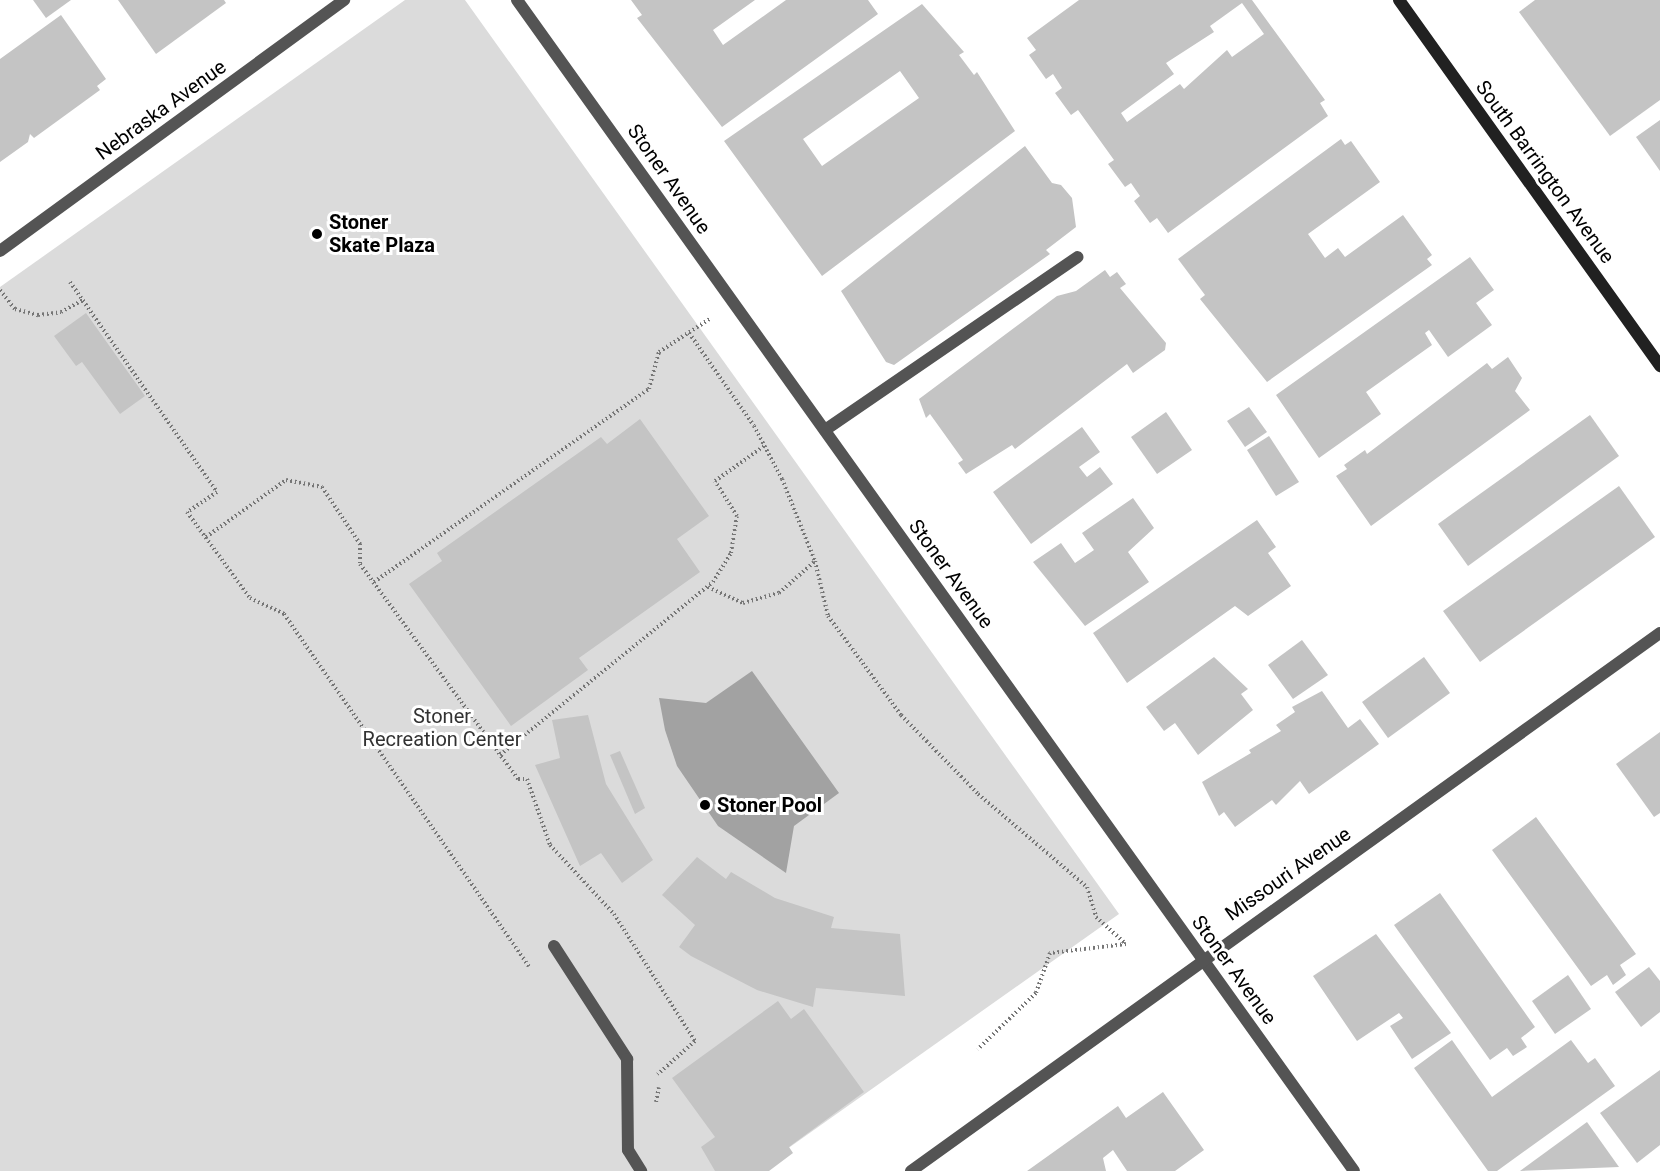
<!DOCTYPE html>
<html>
<head>
<meta charset="utf-8">
<style>
	body { margin:0 }
	#map { position:relative; width:1660px; height:1171px; overflow:hidden; background:#fff; font-family:Roboto,sans-serif }
	div>[style] { position:absolute }
	.green>* { inset:0; background:#dbdbdb }
	.water>* { inset:0; background:#a2a2a2 }
	.building>* { inset:0; background:#c4c4c4 }
	.path>* { height:4px; margin-top:-2px; transform-origin:0; background:repeating-linear-gradient(90deg,#767676 0 1.5px,transparent 0 4.5px) }
	.lane>* { height:12px; margin:-6px; padding:0 6px; transform-origin:6px; border-radius:6px; background:#545454 }
	.street>* { height:12px; margin:-6px; padding:0 6px; transform-origin:6px; border-radius:6px; background:#545454 }
	.secondary>* { height:12px; margin:-6px; padding:0 6px; transform-origin:6px; border-radius:6px; background:#212121 }
	.dots>* { width:16px; height:16px; translate:-50% -50%; box-sizing:border-box; border:3px solid #fff; border-radius:50% }
	span { translate:-50% -50%; white-space:nowrap; text-align:center; line-height:1.15; -webkit-text-stroke:6px #fff; paint-order:stroke }
	.street-label { font-size:20px; color:#000 }
	.poi-label { font-size:20px; color:#000; font-weight:700 }
	.left { translate:0 -50%; text-align:left }
	.park-label { font-size:20px; color:#323232 }
</style>
</head>
<body>
<div id="map">
	<div class="green">
		<div style="clip-path:polygon(405px 0,465px 0,1119px 914px,756px 1171px,0 1171px,0 287px)"></div>
	</div>
	<div class="water">
		<div style="clip-path:polygon(752px 671px,839px 793px,794px 826px,786px 873px,718px 826px,677px 766px,665px 730px,659px 698px,706px 703px)"></div>
	</div>
	<div class="building">
		<div style="clip-path:polygon(33px 0,71px 0,46px 18px)"></div>
		<div style="clip-path:polygon(118px 0,224px 0,226px 3px,156px 54px)"></div>
		<div style="clip-path:polygon(631px 0,755px 0,713px 30px,723px 45px,786px 0,868px 0,878px 14px,722px 127px,637px 18px,642px 15px)"></div>
		<div style="clip-path:polygon(evenodd,1079px 0,1252px 0,1325px 100px,1320px 103px,1328px 116px,1168px 233px,1157px 218px,1150px 223px,1134px 201px,1140px 196px,1131px 183px,1125px 187px,1108px 164px,1114px 160px,1078px 110px,1071px 115px,1055px 93px,1062px 88px,1053px 74px,1046px 79px,1029px 55px,1036px 50px,1027px 38px,1079px 0,1242px 3px,1264px 34px,1232px 57px,1227px 50px,1184px 89px,1180px 84px,1127px 122px,1121px 113px,1174px 74px,1166px 63px,1214px 32px,1210px 26px,1242px 3px)"></div>
		<div style="clip-path:polygon(1535px 0,1660px 0,1660px 100px,1610px 136px,1519px 12px)"></div>
		<div style="clip-path:polygon(evenodd,922px 4px,964px 52px,959px 55px,974px 75px,977px 72px,1015px 131px,822px 276px,724px 141px,922px 4px,900px 71px,919px 98px,822px 166px,803px 139px,900px 71px)"></div>
		<div style="clip-path:polygon(61px 15px,106px 79px,97px 86px,100px 90px,34px 138px,30px 134px,28px 142px,0 162px,0 59px)"></div>
		<div style="clip-path:polygon(1660px 120px,1660px 171px,1636px 137px)"></div>
		<div style="clip-path:polygon(1341px 139px,1345px 145px,1351px 141px,1380px 182px,1308px 234px,1325px 258px,1338px 248px,1345px 257px,1403px 215px,1432px 255px,1427px 259px,1432px 265px,1267px 382px,1200px 299px,1205px 295px,1178px 259px)"></div>
		<div style="clip-path:polygon(1025px 146px,1052px 183px,1061px 185px,1072px 198px,1076px 227px,1046px 250px,1050px 254px,894px 365px,886px 362px,841px 291px)"></div>
		<div style="clip-path:polygon(1470px 257px,1494px 290px,1476px 303px,1492px 325px,1448px 357px,1429px 330px,1425px 333px,1432px 345px,1366px 392px,1381px 414px,1319px 458px,1276px 395px)"></div>
		<div style="clip-path:polygon(1105px 270px,1110px 277px,1117px 272px,1126px 284px,1120px 288px,1166px 343px,1165px 350px,1133px 373px,1127px 364px,1015px 449px,1012px 445px,966px 474px,958px 463px,963px 460px,930px 414px,926px 418px,919px 399px,1057px 296px,1076px 291px)"></div>
		<div style="clip-path:polygon(86px 313px,145px 396px,120px 414px,82px 362px,76px 366px,54px 336px)"></div>
		<div style="clip-path:polygon(1508px 357px,1522px 378px,1515px 391px,1530px 410px,1371px 526px,1336px 476px,1347px 469px,1344px 465px,1365px 450px,1367px 454px,1487px 363px,1492px 369px)"></div>
		<div style="clip-path:polygon(1249px 407px,1267px 432px,1245px 447px,1227px 421px)"></div>
		<div style="clip-path:polygon(1166px 412px,1192px 450px,1157px 474px,1131px 437px)"></div>
		<div style="clip-path:polygon(1590px 415px,1619px 456px,1468px 566px,1438px 524px)"></div>
		<div style="clip-path:polygon(640px 419px,709px 516px,677px 539px,700px 572px,579px 658px,588px 670px,511px 726px,409px 584px,442px 561px,437px 553px,601px 437px,607px 444px)"></div>
		<div style="clip-path:polygon(1082px 427px,1100px 452px,1079px 467px,1087px 477px,1100px 467px,1113px 484px,1031px 544px,993px 492px)"></div>
		<div style="clip-path:polygon(1269px 436px,1299px 482px,1276px 496px,1247px 450px)"></div>
		<div style="clip-path:polygon(1619px 486px,1655px 537px,1480px 662px,1443px 611px)"></div>
		<div style="clip-path:polygon(1133px 498px,1154px 528px,1128px 552px,1149px 582px,1085px 626px,1033px 562px,1061px 543px,1075px 563px,1094px 550px,1082px 533px)"></div>
		<div style="clip-path:polygon(1257px 520px,1276px 547px,1268px 553px,1291px 586px,1248px 616px,1235px 606px,1127px 683px,1093px 633px)"></div>
		<div style="clip-path:polygon(1302px 640px,1328px 675px,1293px 699px,1268px 665px)"></div>
		<div style="clip-path:polygon(1214px 657px,1248px 689px,1241px 694px,1253px 710px,1198px 755px,1175px 723px,1164px 731px,1146px 707px)"></div>
		<div style="clip-path:polygon(1424px 657px,1450px 693px,1388px 738px,1362px 702px)"></div>
		<div style="clip-path:polygon(1322px 691px,1348px 728px,1360px 719px,1379px 744px,1309px 794px,1300px 781px,1276px 805px,1272px 800px,1235px 827px,1224px 812px,1219px 816px,1202px 782px,1251px 753px,1249px 750px,1281px 731px,1276px 725px,1295px 712px,1292px 707px)"></div>
		<div style="clip-path:polygon(588px 715px,606px 784px,653px 860px,622px 883px,601px 853px,580px 866px,535px 765px,560px 758px,552px 720px)"></div>
		<div style="clip-path:polygon(1660px 732px,1660px 813px,1654px 817px,1616px 764px)"></div>
		<div style="clip-path:polygon(620px 751px,645px 808px,635px 814px,610px 755px)"></div>
		<div style="clip-path:polygon(1536px 817px,1636px 954px,1620px 965px,1626px 975px,1613px 985px,1607px 975px,1591px 986px,1492px 850px)"></div>
		<div style="clip-path:polygon(697px 857px,726px 879px,731px 872px,775px 898px,834px 917px,831px 928px,900px 934px,905px 996px,816px 988px,813px 1007px,757px 990px,691px 956px,679px 947px,695px 925px,662px 895px)"></div>
		<div style="clip-path:polygon(1440px 893px,1535px 1027px,1521px 1038px,1527px 1047px,1513px 1056px,1507px 1048px,1490px 1060px,1394px 925px)"></div>
		<div style="clip-path:polygon(1376px 934px,1451px 1033px,1412px 1059px,1390px 1026px,1403px 1018px,1399px 1013px,1357px 1041px,1313px 976px)"></div>
		<div style="clip-path:polygon(1649px 967px,1660px 981px,1660px 1012px,1641px 1027px,1615px 992px)"></div>
		<div style="clip-path:polygon(1568px 975px,1591px 1009px,1555px 1034px,1532px 1001px)"></div>
		<div style="clip-path:polygon(778px 1001px,791px 1019px,804px 1009px,864px 1092px,793px 1144px,789px 1147px,793px 1153px,769px 1171px,715px 1171px,701px 1147px,715px 1137px,672px 1078px)"></div>
		<div style="clip-path:polygon(1452px 1040px,1492px 1097px,1571px 1040px,1588px 1063px,1595px 1058px,1615px 1086px,1497px 1171px,1488px 1171px,1414px 1068px)"></div>
		<div style="clip-path:polygon(1660px 1070px,1660px 1145px,1637px 1163px,1600px 1113px)"></div>
		<div style="clip-path:polygon(1163px 1092px,1204px 1150px,1175px 1171px,1127px 1171px,1113px 1150px,1103px 1158px,1106px 1171px,1027px 1171px,1118px 1106px,1126px 1118px)"></div>
		<div style="clip-path:polygon(1587px 1122px,1619px 1167px,1520px 1171px)"></div>
	</div>
	<div class="path">
		<div style="left:70px;top:282px;width:256px;rotate:55deg"></div>
		<div style="left:217px;top:492px;width:36px;rotate:146deg"></div>
		<div style="left:187px;top:512px;width:107px;rotate:53.8deg"></div>
		<div style="left:250px;top:598px;width:38px;rotate:25deg"></div>
		<div style="left:284px;top:614px;width:429px;rotate:55.2deg"></div>
		<div style="left:0;top:290px;width:24px;rotate:52deg"></div>
		<div style="left:15px;top:309px;width:24px;rotate:15deg"></div>
		<div style="left:38px;top:315px;width:23px;rotate:-7deg"></div>
		<div style="left:61px;top:312px;width:25px;rotate:-29deg"></div>
		<div style="left:689px;top:333px;width:113px;rotate:55deg"></div>
		<div style="left:754px;top:426px;width:60px;rotate:62.2deg"></div>
		<div style="left:782px;top:479px;width:88px;rotate:68.1deg"></div>
		<div style="left:815px;top:561px;width:57px;rotate:76.7deg"></div>
		<div style="left:828px;top:616px;width:123px;rotate:53.6deg"></div>
		<div style="left:901px;top:715px;width:110px;rotate:45.7deg"></div>
		<div style="left:978px;top:794px;width:143px;rotate:40.5deg"></div>
		<div style="left:1087px;top:887px;width:31px;rotate:73deg"></div>
		<div style="left:1096px;top:917px;width:40px;rotate:42deg"></div>
		<div style="left:1126px;top:944px;width:77px;rotate:173.2deg"></div>
		<div style="left:1050px;top:953px;width:42px;rotate:109.3deg"></div>
		<div style="left:1036px;top:993px;width:81px;rotate:136deg"></div>
		<div style="left:206px;top:537px;width:98px;rotate:-35.5deg"></div>
		<div style="left:286px;top:480px;width:37px;rotate:11deg"></div>
		<div style="left:322px;top:487px;width:69px;rotate:56.3deg"></div>
		<div style="left:360px;top:544px;width:20px;rotate:90deg"></div>
		<div style="left:360px;top:564px;width:267px;rotate:53.7deg"></div>
		<div style="left:518px;top:779px;width:9px"></div>
		<div style="left:527px;top:779px;width:70px;rotate:70.8deg"></div>
		<div style="left:550px;top:845px;width:94px;rotate:47.2deg"></div>
		<div style="left:614px;top:914px;width:151px;rotate:57.5deg"></div>
		<div style="left:695px;top:1041px;width:50px;rotate:138.3deg"></div>
		<div style="left:374px;top:582px;width:336px;rotate:-35.1deg"></div>
		<div style="left:649px;top:389px;width:38px;rotate:-75deg"></div>
		<div style="left:659px;top:352px;width:62px;rotate:-33.2deg"></div>
		<div style="left:708px;top:587px;width:38px;rotate:25deg"></div>
		<div style="left:743px;top:603px;width:37px;rotate:-16deg"></div>
		<div style="left:779px;top:593px;width:48px;rotate:-41.6deg"></div>
		<div style="left:500px;top:755px;width:274px;rotate:-39.1deg"></div>
		<div style="left:713px;top:582px;width:34px;rotate:-58deg"></div>
		<div style="left:731px;top:553px;width:37px;rotate:-81deg"></div>
		<div style="left:737px;top:516px;width:41px;rotate:-122.2deg"></div>
		<div style="left:715px;top:481px;width:60px;rotate:-35.5deg"></div>
		<div style="left:656px;top:1102px;width:15px;rotate:-79deg"></div>
	</div>
	<div class="lane">
		<div style="left:825px;top:430px;width:306px;rotate:-34.4deg"></div>
		<div style="left:554px;top:946px;width:135px;rotate:57.1deg"></div>
		<div style="left:627px;top:1059px;width:91px;rotate:89.4deg"></div>
		<div style="left:628px;top:1150px;width:25px;rotate:58deg"></div>
	</div>
	<div class="street">
		<div style="left:517px;top:0;width:1439px;rotate:54.44deg"></div>
		<div style="left:0;top:251px;width:426px;rotate:-36.1deg"></div>
		<div style="left:911px;top:1171px;width:922px;rotate:-35.69deg"></div>
	</div>
	<div class="secondary">
		<div style="left:1399px;top:0;width:450px;rotate:54.5deg"></div>
	</div>
	<div class="dots">
		<div style="left:317px;top:234px;background:#000"></div>
		<div style="left:705px;top:805px;background:#000"></div>
	</div>
	<div class="street-label">
		<span style="left:161px;top:110px;rotate:-36deg">Nebraska Avenue</span>
		<span style="left:1545px;top:172px;rotate:54deg">South Barrington Avenue</span>
		<span style="left:669px;top:179px;rotate:55deg">Stoner Avenue</span>
		<span style="left:951px;top:574px;rotate:54deg">Stoner Avenue</span>
		<span style="left:1288px;top:874px;rotate:-35deg">Missouri Avenue</span>
		<span style="left:1234px;top:970px;rotate:54deg">Stoner Avenue</span>
	</div>
	<div class="poi-label">
		<span class="left" style="left:329px;top:234px">Stoner<br>Skate Plaza</span>
		<span class="left" style="left:717px;top:805px">Stoner Pool</span>
	</div>
	<div class="park-label">
		<span style="left:442px;top:728px">Stoner<br>Recreation Center</span>
	</div>
</div>
</body>
</html>
